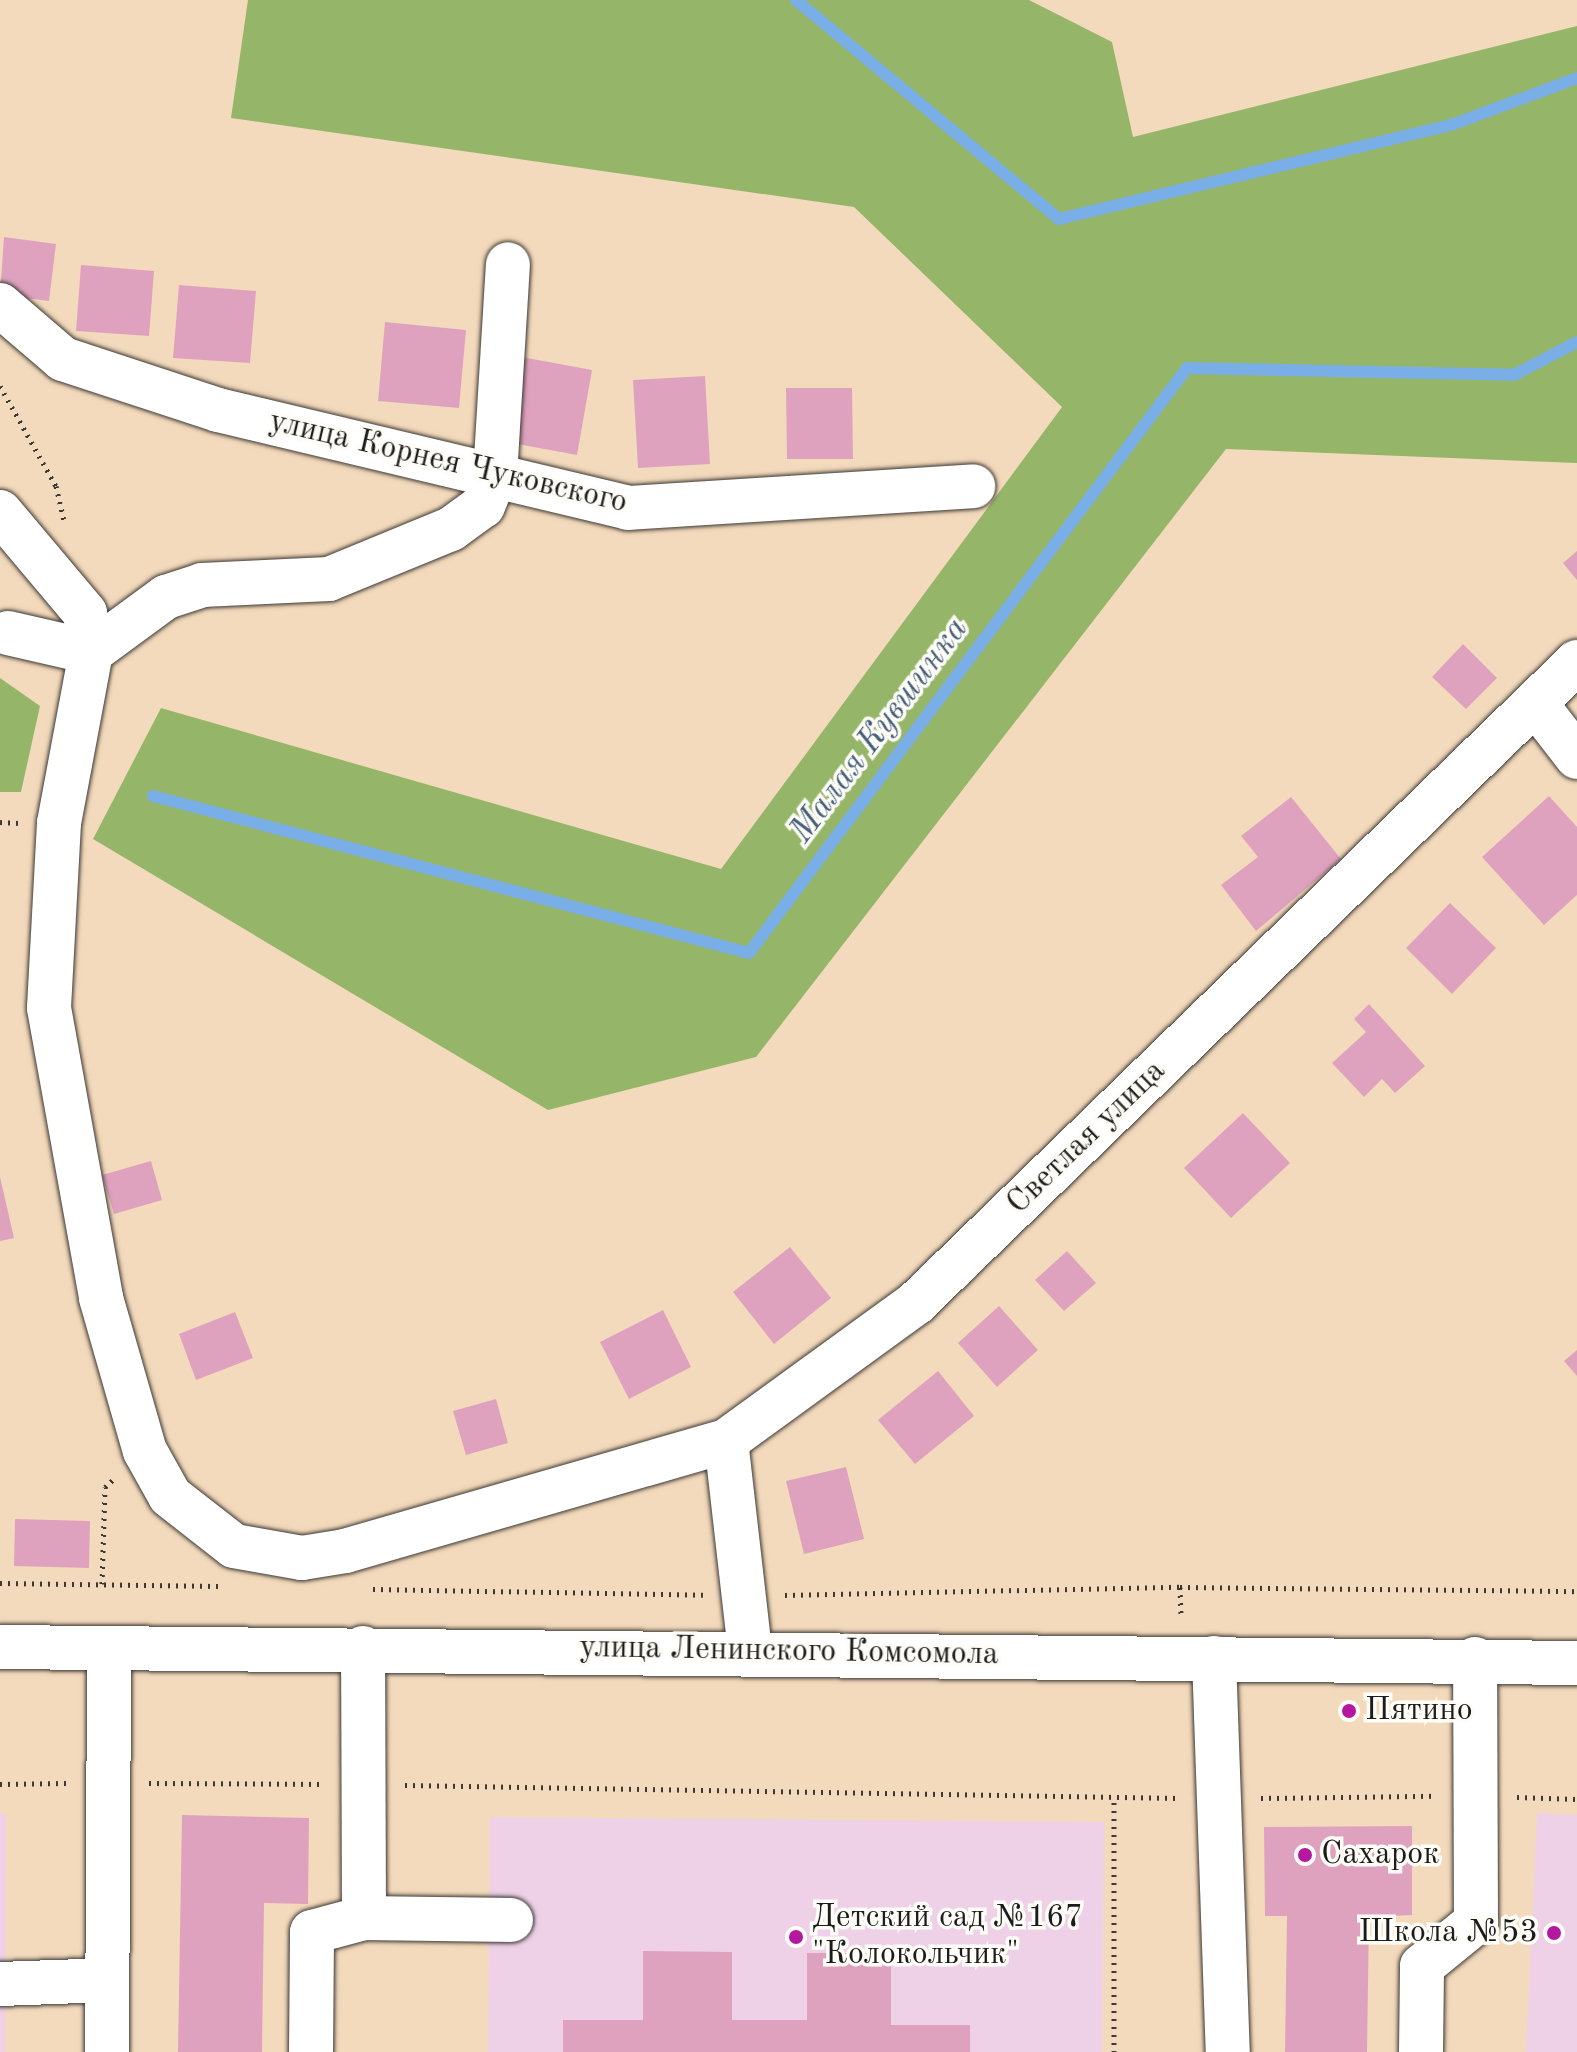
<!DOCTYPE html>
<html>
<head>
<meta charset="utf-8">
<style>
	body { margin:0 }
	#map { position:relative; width:1577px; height:2052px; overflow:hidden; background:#f4dabc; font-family:"Old Standard TT",serif }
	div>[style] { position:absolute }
	.built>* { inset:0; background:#eed0e7 }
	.forest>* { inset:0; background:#95b669 }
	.stream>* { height:12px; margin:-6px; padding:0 6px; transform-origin:6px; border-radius:6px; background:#79aee6 }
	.building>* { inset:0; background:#dfa2be }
	.path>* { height:5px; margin-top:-2.5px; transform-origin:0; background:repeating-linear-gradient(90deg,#3c3834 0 2px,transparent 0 8px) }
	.roads { filter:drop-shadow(0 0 2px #3c3834) drop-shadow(0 0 2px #3c3834) }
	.minor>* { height:44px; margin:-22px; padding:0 22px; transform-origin:22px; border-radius:22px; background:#fff }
	.major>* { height:44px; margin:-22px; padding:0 22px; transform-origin:22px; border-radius:22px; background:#fff }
	.dots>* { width:22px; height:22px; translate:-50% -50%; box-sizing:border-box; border:4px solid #fdfcf7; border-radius:50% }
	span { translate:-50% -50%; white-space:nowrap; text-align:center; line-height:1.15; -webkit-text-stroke:7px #fdfcf7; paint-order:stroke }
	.street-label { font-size:32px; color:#1c1c1c }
	.poi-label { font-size:32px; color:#1c1c1c }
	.left { translate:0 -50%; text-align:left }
	.right { translate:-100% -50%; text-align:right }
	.water-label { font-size:34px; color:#465e77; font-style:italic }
</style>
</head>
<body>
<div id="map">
	<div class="built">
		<div style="clip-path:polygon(1537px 1813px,1577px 1815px,1577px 2052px,1526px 2052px)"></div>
		<div style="clip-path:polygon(0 1814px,6px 1814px,5px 2052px,0 2052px)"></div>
		<div style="clip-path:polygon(490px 1817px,1104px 1822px,1102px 2052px,488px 2052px)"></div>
	</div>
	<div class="forest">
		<div style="clip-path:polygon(248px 0,1029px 0,1112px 42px,1133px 137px,1577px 26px,1577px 463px,1226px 449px,756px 1057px,548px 1110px,93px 839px,161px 708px,721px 869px,1062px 407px,854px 207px,231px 118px)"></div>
		<div style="clip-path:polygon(0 678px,40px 706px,21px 792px,0 792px)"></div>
	</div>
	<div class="stream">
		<div style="left:796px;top:0;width:342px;rotate:39.8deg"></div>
		<div style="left:1059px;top:219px;width:406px;rotate:-13.5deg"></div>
		<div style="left:1454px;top:124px;width:131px;rotate:-20.5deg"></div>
		<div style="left:153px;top:796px;width:616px;rotate:14.76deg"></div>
		<div style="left:749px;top:953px;width:731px;rotate:-53.18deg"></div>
		<div style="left:1187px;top:368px;width:327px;rotate:1.2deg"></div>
		<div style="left:1514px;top:375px;width:71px;rotate:-27.6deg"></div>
	</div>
	<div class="building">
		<div style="clip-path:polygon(4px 237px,56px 244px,49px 301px,0 295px)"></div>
		<div style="clip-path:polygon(81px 265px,154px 271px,149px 336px,76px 331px)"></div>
		<div style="clip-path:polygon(179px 285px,256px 291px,250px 363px,173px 358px)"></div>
		<div style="clip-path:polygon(385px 322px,466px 330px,459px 408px,378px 401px)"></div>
		<div style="clip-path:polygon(505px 354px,592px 370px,577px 455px,490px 439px)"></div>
		<div style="clip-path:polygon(705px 376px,710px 464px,638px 468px,633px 380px)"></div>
		<div style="clip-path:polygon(786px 388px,852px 388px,853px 459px,787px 459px)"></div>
		<div style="clip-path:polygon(1577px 551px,1577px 580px,1563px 563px)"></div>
		<div style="clip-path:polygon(1463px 644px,1497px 678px,1466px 709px,1432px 677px)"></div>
		<div style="clip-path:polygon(1549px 796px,1577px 827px,1577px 895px,1544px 925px,1482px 857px)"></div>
		<div style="clip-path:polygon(1291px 797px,1341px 859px,1256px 931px,1221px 885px,1258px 857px,1241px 836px)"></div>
		<div style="clip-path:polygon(1450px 903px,1496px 948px,1452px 994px,1406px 948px)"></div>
		<div style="clip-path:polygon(1369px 1004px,1425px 1066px,1395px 1093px,1382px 1079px,1364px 1097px,1332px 1063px,1366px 1032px,1354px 1019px)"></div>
		<div style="clip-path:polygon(1243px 1113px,1290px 1163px,1231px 1218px,1184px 1168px)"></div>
		<div style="clip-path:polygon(151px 1161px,162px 1200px,114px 1214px,102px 1175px)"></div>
		<div style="clip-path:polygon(0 1177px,14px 1238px,0 1241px)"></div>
		<div style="clip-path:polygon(790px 1247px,831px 1298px,774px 1344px,733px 1292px)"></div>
		<div style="clip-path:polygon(1067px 1251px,1096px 1283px,1064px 1311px,1035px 1280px)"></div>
		<div style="clip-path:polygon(999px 1306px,1038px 1350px,997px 1387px,958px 1343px)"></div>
		<div style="clip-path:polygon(663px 1310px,691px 1367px,629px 1399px,600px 1342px)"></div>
		<div style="clip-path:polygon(235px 1312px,253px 1358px,196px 1380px,179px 1334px)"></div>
		<div style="clip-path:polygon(1577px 1350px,1577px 1376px,1564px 1361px)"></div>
		<div style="clip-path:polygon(938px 1371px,974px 1416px,915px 1464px,878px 1420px)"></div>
		<div style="clip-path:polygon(496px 1399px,508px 1443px,466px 1455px,453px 1411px)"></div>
		<div style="clip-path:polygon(846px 1467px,864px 1539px,804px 1554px,786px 1481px)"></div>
		<div style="clip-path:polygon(15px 1519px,90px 1521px,89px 1568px,14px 1566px)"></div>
		<div style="clip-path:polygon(182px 1815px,309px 1818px,308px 1904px,264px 1903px,262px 2052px,178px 2052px)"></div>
		<div style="clip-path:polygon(1412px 1826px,1412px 1915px,1369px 1917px,1367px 2052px,1285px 2052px,1287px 1916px,1265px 1916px,1264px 1827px)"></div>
		<div style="clip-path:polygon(643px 1951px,732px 1952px,732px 2020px,807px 2020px,807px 1953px,891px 1953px,891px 2025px,970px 2025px,970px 2052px,563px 2052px,563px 2020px,643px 2020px)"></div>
	</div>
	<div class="path">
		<div style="left:0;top:386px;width:115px;rotate:60.8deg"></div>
		<div style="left:56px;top:486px;width:36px;rotate:77deg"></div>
		<div style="left:0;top:822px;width:19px;rotate:3deg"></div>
		<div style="left:0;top:1583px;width:219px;rotate:0.8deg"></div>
		<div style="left:102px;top:1584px;width:97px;rotate:-88.2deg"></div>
		<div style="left:105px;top:1487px;width:12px;rotate:-42deg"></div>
		<div style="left:1180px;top:1587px;width:31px;rotate:88deg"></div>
		<div style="left:373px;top:1589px;width:330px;rotate:1deg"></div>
		<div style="left:785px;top:1595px;width:395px;rotate:-1.2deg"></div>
		<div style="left:1180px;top:1587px;width:397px;rotate:0.6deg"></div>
		<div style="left:149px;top:1783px;width:174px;rotate:0.3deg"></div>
		<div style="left:0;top:1784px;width:67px;rotate:-0.9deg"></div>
		<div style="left:405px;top:1785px;width:774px;rotate:0.96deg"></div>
		<div style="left:1517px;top:1797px;width:60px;rotate:1.9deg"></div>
		<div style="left:1261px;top:1798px;width:174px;rotate:-0.7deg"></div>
		<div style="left:1114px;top:2052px;width:255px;rotate:-90deg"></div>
	</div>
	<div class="roads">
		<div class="minor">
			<div style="left:0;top:305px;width:83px;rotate:40.6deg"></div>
			<div style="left:63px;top:359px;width:163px;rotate:18.2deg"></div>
			<div style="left:218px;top:410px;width:422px;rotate:13.4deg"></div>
			<div style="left:628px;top:508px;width:346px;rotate:-3.6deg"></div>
			<div style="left:0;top:512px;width:132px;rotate:49.9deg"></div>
			<div style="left:85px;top:613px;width:39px;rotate:81deg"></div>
			<div style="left:91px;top:652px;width:174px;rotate:100.6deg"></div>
			<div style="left:59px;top:823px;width:185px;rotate:93.1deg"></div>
			<div style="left:49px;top:1008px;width:295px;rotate:79.8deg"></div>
			<div style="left:101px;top:1298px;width:159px;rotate:74deg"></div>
			<div style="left:145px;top:1451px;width:51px;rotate:60.9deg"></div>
			<div style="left:170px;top:1496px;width:81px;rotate:38deg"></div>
			<div style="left:234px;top:1546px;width:69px;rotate:10deg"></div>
			<div style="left:302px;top:1558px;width:44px;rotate:-9.2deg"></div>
			<div style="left:345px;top:1551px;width:397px;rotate:-16.1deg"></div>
			<div style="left:8px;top:633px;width:85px;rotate:12.9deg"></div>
			<div style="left:91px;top:652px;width:93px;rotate:-36.3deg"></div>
			<div style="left:166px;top:597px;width:38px;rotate:-18deg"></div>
			<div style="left:202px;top:585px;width:127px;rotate:-2.7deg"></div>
			<div style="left:329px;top:579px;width:132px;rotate:-22.3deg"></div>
			<div style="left:451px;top:529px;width:39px;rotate:-36deg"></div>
			<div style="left:483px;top:506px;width:32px;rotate:-68deg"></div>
			<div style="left:495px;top:476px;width:212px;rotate:-86.5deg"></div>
			<div style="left:1536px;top:704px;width:67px;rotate:52.3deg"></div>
			<div style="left:750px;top:1651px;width:211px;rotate:-96.5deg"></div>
			<div style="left:726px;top:1441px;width:235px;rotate:-36deg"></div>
			<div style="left:916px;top:1303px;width:921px;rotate:-44.12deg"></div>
			<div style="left:1214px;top:1658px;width:394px;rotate:88deg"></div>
			<div style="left:364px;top:1918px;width:147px;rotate:0.8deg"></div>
			<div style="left:0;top:1984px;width:107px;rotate:-2.1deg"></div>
			<div style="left:107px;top:2052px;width:404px;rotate:-89.7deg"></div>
			<div style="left:311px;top:2052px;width:120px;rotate:-89.5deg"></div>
			<div style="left:312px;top:1932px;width:54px;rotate:-15.1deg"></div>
			<div style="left:364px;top:1918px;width:270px;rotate:-90.2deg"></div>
			<div style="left:1421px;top:2052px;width:86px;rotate:-89.3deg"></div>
			<div style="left:1422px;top:1966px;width:70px;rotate:-39.2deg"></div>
			<div style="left:1476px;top:1922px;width:263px;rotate:-90.2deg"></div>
		</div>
		<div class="major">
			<div style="left:0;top:1647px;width:1577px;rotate:0.58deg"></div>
		</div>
	</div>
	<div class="dots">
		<div style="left:1349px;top:1711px;background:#b5179e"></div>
		<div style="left:1305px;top:1855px;background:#b5179e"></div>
		<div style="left:1554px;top:1933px;background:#b5179e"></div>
		<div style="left:796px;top:1937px;background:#b5179e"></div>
	</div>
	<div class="street-label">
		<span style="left:448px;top:463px;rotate:13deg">улица Корнея Чуковского</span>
		<span style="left:1087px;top:1138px;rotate:-44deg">Светлая улица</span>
		<span style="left:789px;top:1652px;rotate:1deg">улица Ленинского Комсомола</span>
	</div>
	<div class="poi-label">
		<span class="left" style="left:1365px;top:1711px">Пятино</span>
		<span class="left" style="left:1321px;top:1855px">Сахарок</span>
		<span class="left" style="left:812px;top:1937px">Детский сад №167<br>"Колокольчик"</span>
		<span class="right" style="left:1538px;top:1933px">Школа №53</span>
	</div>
	<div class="water-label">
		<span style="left:880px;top:731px;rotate:-53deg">Малая Кувшинка</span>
	</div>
</div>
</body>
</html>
